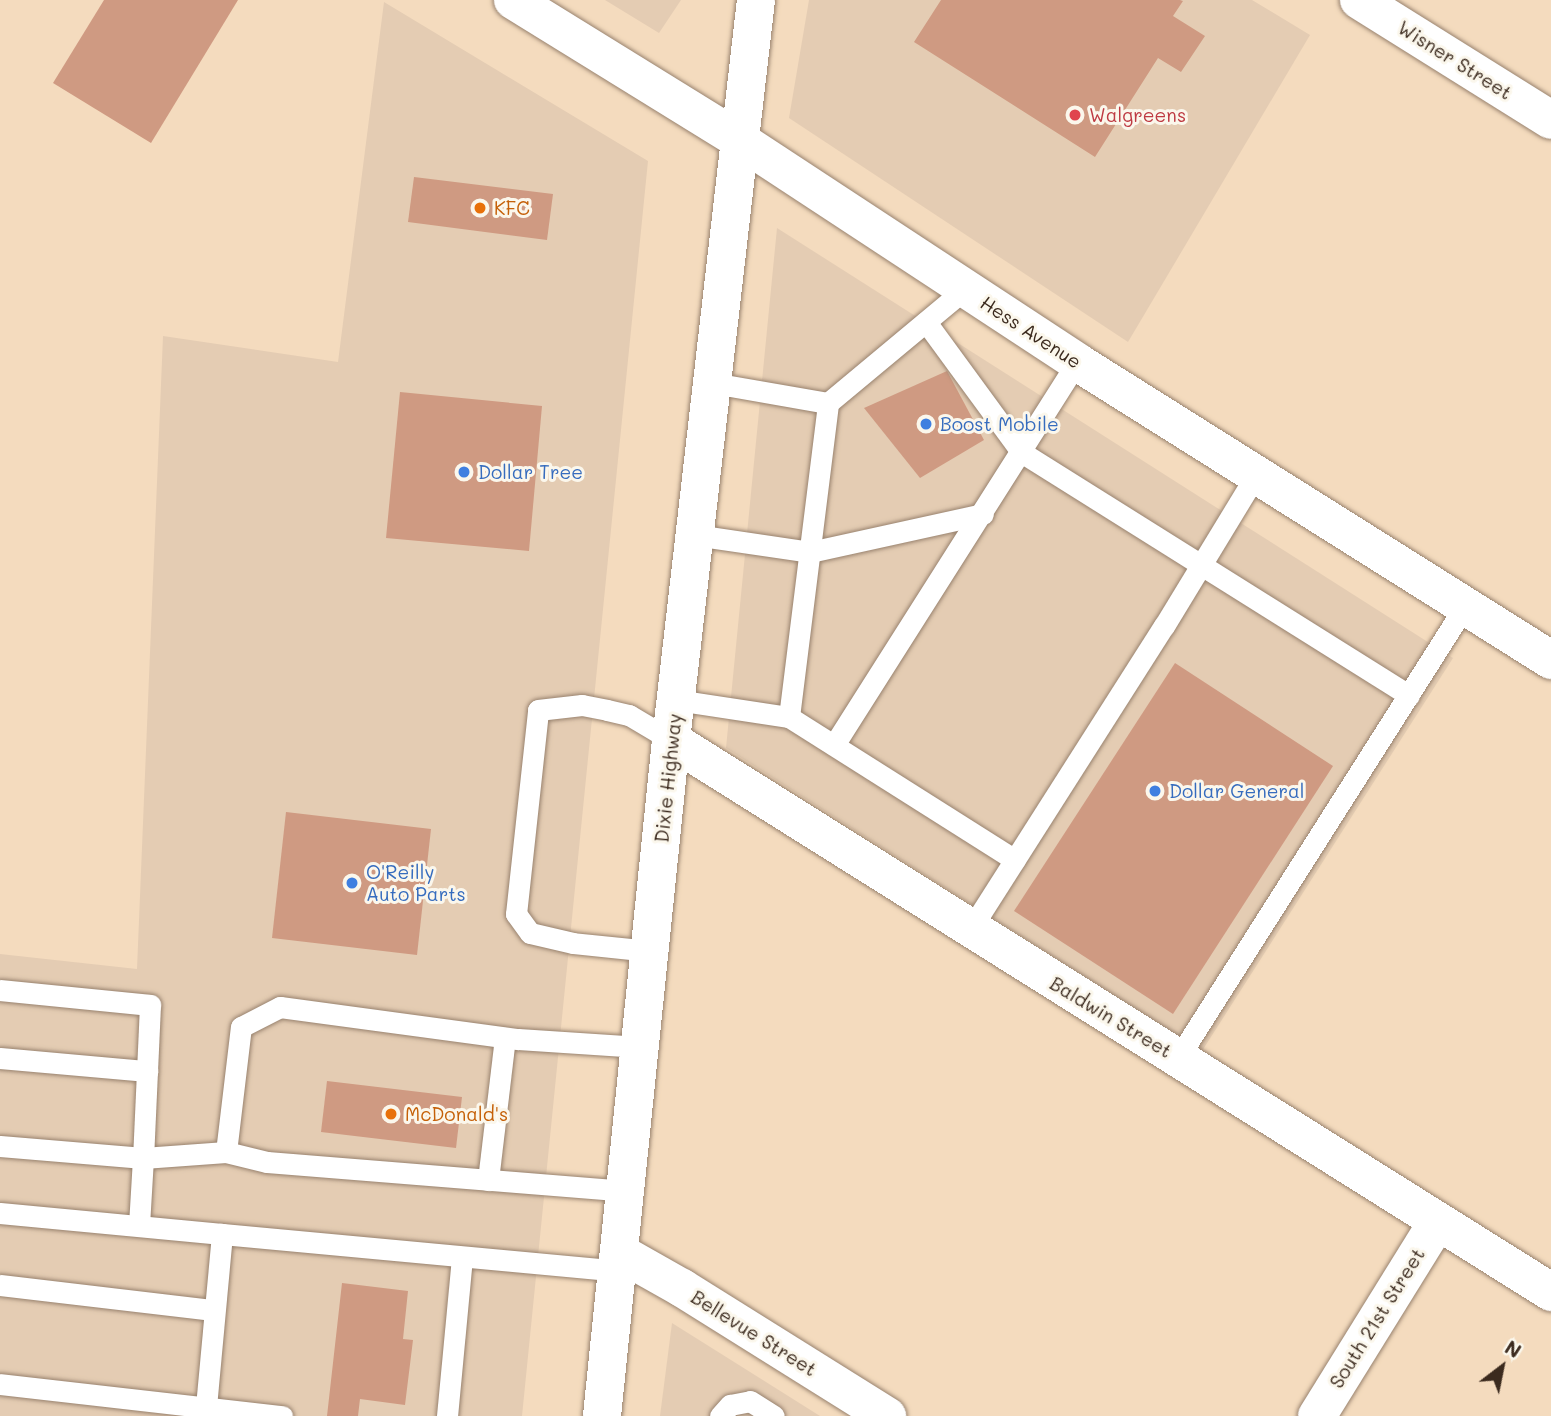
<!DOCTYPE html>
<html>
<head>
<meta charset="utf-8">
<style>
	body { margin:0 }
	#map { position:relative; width:1551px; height:1416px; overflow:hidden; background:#f4dbbe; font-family:Mali,sans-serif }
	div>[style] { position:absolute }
	.built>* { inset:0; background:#e4ccb3 }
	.building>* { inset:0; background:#cf9a82 }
	.roads { filter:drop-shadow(0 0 2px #98826e) drop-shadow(0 0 2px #98826e) }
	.service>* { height:21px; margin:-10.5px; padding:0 10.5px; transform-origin:10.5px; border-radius:10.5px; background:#fff }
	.minor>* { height:38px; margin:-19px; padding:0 19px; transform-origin:19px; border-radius:19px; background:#fff }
	.tertiary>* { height:38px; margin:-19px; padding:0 19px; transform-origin:19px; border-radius:19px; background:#fff }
	.secondary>* { height:38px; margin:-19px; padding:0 19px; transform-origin:19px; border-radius:19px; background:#fff }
	.dots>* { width:19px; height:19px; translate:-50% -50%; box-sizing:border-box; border:4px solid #fbf7ec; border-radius:50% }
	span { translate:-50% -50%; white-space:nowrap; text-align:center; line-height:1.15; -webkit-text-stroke:6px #fbf7ec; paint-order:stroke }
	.street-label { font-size:19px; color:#3b2a1e }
	.health-label { font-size:19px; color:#be3a42 }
	.left { translate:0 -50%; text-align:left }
	.food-label { font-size:19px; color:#c56008 }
	.shop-label { font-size:19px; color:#366cbe }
	.north { position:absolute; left:1467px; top:1332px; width:70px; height:70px; -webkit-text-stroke:5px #fbf7ec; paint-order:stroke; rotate:32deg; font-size:19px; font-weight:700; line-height:28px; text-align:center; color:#3b2a1e }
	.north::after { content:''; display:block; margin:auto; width:24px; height:32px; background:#3b2a1e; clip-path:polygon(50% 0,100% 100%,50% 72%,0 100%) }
</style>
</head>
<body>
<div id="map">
	<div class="built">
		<div style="clip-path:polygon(605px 0,681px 0,659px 33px)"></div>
		<div style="clip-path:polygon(809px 0,1252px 0,1310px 35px,1128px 342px,789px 118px)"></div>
		<div style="clip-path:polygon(384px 2px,648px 161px,522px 1416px,0 1416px,0 954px,137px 969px,163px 336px,338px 362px)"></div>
		<div style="clip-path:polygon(777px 228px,1453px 658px,1202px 1051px,726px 748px)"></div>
		<div style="clip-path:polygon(672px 1323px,820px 1416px,660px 1416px)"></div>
	</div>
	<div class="building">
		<div style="clip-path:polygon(104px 0,238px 0,151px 143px,53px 83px)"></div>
		<div style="clip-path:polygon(941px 0,1180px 0,1183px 1px,1173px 16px,1205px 36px,1181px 72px,1158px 58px,1095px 157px,914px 42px)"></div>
		<div style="clip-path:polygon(414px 177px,553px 194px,547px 240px,408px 222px)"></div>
		<div style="clip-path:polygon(947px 371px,984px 440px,920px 478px,864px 408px)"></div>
		<div style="clip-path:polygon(400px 392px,542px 406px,529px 551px,386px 538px)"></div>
		<div style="clip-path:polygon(1175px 663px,1333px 766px,1173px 1014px,1014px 911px)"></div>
		<div style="clip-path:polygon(286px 812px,431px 829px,417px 955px,272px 938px)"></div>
		<div style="clip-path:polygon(327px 1081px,462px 1097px,456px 1148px,321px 1132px)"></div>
		<div style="clip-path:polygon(342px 1283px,408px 1291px,403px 1339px,413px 1340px,405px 1405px,360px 1399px,358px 1416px,327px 1416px)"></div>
	</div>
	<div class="roads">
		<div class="service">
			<div style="left:926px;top:322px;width:161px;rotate:53.8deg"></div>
			<div style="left:1021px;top:452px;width:458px;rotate:32.1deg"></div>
			<div style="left:713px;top:383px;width:117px;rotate:9.9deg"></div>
			<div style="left:828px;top:403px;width:178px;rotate:-39.8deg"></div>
			<div style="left:695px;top:535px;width:116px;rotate:8.4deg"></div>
			<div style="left:810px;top:552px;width:177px;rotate:-12.4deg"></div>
			<div style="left:676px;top:700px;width:114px;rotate:8.6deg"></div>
			<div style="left:789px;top:717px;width:267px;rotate:32.3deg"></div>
			<div style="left:789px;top:717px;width:316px;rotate:-82.9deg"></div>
			<div style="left:834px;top:745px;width:454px;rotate:-57.6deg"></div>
			<div style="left:970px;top:930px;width:361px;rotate:-57.5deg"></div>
			<div style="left:1164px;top:626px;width:179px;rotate:-58.7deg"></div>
			<div style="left:650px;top:951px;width:77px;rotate:-174.1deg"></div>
			<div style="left:573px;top:943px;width:44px;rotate:-166.9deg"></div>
			<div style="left:530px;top:933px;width:24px;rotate:-126deg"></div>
			<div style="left:516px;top:914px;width:205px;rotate:-83.8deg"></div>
			<div style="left:538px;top:710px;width:44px;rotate:-6.5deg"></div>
			<div style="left:582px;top:705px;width:25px;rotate:11deg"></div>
			<div style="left:607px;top:710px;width:23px;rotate:13deg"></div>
			<div style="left:629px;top:715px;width:49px;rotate:30.8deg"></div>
			<div style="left:0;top:990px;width:151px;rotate:5.7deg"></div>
			<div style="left:150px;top:1005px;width:153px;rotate:92.6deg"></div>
			<div style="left:143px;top:1158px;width:83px;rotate:-4.1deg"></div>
			<div style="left:226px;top:1152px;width:42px;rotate:13.7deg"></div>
			<div style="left:267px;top:1162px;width:360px;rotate:4.6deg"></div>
			<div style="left:0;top:1058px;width:148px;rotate:5.1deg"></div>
			<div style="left:1178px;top:1058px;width:535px;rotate:-57.59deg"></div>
			<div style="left:0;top:1146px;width:144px;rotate:4.8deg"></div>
			<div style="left:143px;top:1158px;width:67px;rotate:93.4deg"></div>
			<div style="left:226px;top:1152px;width:126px;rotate:-83.2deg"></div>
			<div style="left:241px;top:1027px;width:44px;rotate:-27.1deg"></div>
			<div style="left:280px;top:1007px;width:240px;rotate:7.7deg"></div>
			<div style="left:518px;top:1039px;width:122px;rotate:3.8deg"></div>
			<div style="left:488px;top:1180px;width:143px;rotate:-83.2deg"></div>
			<div style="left:0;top:1213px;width:223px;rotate:5.4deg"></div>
			<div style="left:222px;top:1234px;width:183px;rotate:95.3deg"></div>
			<div style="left:222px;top:1234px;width:398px;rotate:5.3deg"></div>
			<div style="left:0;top:1285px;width:215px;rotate:6.7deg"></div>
			<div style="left:0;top:1384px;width:284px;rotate:6.5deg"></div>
			<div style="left:447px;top:1416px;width:159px;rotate:-84.6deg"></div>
			<div style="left:720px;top:1416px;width:15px;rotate:-48deg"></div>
			<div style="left:730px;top:1405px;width:20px;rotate:-11deg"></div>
			<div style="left:750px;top:1401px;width:28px;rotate:32deg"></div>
		</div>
		<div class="minor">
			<div style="left:1359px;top:0;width:226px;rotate:32deg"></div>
			<div style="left:671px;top:740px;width:1039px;rotate:32.1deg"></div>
			<div style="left:620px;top:1253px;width:71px;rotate:29.4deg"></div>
			<div style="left:682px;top:1288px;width:242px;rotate:32deg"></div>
			<div style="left:1317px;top:1416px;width:229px;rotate:-58.2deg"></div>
		</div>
		<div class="tertiary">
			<div style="left:513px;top:0;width:268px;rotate:31.7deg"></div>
			<div style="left:741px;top:141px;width:402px;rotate:33.3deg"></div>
			<div style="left:1077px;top:362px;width:560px;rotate:32.16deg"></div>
		</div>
		<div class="secondary">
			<div style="left:602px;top:1416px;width:680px;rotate:-84.17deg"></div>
			<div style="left:671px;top:740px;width:745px;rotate:-83.45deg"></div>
		</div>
	</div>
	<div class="dots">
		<div style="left:1075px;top:115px;background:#e0444e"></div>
		<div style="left:480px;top:208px;background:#e8710a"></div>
		<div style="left:926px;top:424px;background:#3f7fe0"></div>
		<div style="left:464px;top:472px;background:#3f7fe0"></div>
		<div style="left:1155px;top:791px;background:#3f7fe0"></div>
		<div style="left:352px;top:883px;background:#3f7fe0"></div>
		<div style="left:391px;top:1114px;background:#e8710a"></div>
	</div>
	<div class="street-label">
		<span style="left:1455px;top:60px;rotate:32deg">Wisner Street</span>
		<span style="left:1031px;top:332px;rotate:33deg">Hess Avenue</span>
		<span style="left:668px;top:778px;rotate:-84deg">Dixie Highway</span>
		<span style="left:1111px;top:1017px;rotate:31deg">Baldwin Street</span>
		<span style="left:1377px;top:1318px;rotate:-58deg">South 21st Street</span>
		<span style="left:754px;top:1333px;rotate:32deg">Bellevue Street</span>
	</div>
	<div class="health-label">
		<span class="left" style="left:1089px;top:115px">Walgreens</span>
	</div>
	<div class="food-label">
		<span class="left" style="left:494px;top:208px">KFC</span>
		<span class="left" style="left:405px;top:1114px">McDonald's</span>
	</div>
	<div class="shop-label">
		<span class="left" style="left:940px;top:424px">Boost Mobile</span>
		<span class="left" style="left:478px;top:472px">Dollar Tree</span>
		<span class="left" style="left:1169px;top:791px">Dollar General</span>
		<span class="left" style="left:366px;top:883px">O'Reilly<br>Auto Parts</span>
	</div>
	<div class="north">N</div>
</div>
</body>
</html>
